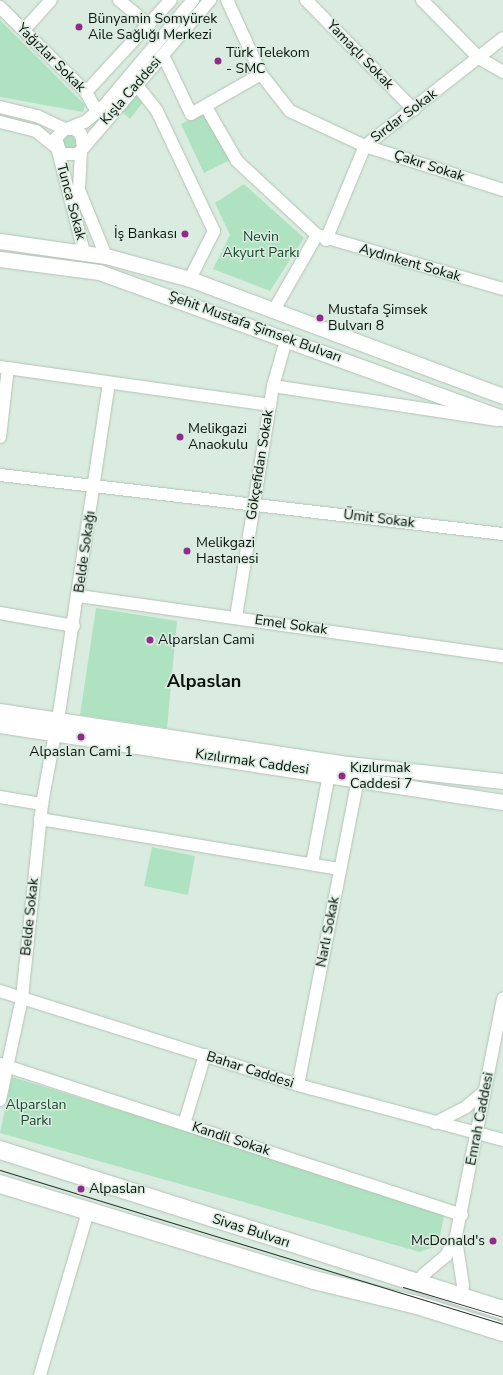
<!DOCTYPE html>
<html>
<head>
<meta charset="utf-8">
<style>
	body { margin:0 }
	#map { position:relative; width:503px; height:1375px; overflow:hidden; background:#daecdf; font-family:"Nunito Sans",sans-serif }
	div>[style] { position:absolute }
	.green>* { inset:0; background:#afe2c0 }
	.roads { filter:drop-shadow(0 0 1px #b1c3b7) drop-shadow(0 0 1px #b1c3b7) }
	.minor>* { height:12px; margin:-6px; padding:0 6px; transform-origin:6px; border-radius:6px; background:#fff }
	.major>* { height:15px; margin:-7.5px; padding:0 7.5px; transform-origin:7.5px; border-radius:7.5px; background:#fff }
	.highway>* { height:18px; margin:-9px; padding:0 9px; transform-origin:9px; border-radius:9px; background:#fff }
	.tram>* { height:1px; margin:-0.5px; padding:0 0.5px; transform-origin:0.5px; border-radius:0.5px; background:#29322c }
	.dots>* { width:11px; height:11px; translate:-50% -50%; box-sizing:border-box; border:2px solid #daecdf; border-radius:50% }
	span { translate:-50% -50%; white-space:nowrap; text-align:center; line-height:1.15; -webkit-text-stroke:3px #daecdf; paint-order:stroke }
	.poi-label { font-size:14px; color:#0a110c }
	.left { translate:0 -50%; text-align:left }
	.right { translate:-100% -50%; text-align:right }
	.street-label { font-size:14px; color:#0a110c }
	.park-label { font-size:14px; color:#19492e }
	.district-label { font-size:18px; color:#0a110c; font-weight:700 }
</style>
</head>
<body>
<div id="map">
	<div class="green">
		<div style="clip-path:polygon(0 20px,85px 105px,83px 112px,0 97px)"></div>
		<div style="clip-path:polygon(137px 86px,147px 97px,130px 119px,118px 108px)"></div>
		<div style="clip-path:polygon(206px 112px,230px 160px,204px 173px,181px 124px)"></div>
		<div style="clip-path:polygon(72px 134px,78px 145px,67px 151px,61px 140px)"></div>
		<div style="clip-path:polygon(244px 184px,304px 238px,270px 291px,213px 269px,230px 235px,215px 203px)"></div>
		<div style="clip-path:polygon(96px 608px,177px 621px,167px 728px,80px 715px)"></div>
		<div style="clip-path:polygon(152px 847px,195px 856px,188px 895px,144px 886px)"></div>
		<div style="clip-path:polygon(12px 1077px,445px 1210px,440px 1236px,433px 1247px,420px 1252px,0 1133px)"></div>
	</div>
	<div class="roads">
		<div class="minor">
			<div style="left:119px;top:0;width:39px;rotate:40deg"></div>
			<div style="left:227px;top:0;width:81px;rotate:65.3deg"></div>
			<div style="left:261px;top:74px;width:47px;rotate:51.9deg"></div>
			<div style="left:290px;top:111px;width:83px;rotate:25deg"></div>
			<div style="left:365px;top:146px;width:145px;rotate:17.7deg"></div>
			<div style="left:306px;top:0;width:154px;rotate:45.5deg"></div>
			<div style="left:422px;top:0;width:81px;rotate:45.5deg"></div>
			<div style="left:479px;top:58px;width:28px;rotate:30deg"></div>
			<div style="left:0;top:7px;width:121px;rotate:44.7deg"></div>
			<div style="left:86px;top:92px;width:23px;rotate:61deg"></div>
			<div style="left:24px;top:30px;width:40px;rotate:-48deg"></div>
			<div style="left:163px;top:55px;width:65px;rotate:64.6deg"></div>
			<div style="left:191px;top:114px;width:81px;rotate:-29.7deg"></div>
			<div style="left:136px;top:84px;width:34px;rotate:52deg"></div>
			<div style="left:157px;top:111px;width:133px;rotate:64.6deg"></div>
			<div style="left:214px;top:231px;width:54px;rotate:116.6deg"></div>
			<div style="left:86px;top:92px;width:125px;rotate:-47.3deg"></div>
			<div style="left:0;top:107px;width:38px;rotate:14deg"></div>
			<div style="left:37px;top:116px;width:31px;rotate:25deg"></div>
			<div style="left:206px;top:107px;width:62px;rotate:60.1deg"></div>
			<div style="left:237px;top:161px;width:109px;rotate:42.8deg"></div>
			<div style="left:317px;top:235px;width:194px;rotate:16.2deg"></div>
			<div style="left:0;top:122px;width:37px;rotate:14deg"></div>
			<div style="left:36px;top:131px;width:26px;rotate:39deg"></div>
			<div style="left:69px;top:128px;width:17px;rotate:-21deg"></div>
			<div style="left:85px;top:122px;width:23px;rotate:-40deg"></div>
			<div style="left:103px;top:107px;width:140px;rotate:-49.9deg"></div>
			<div style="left:83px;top:147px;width:13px;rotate:-99deg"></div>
			<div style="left:81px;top:134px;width:9px;rotate:-144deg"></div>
			<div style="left:74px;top:129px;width:9px;rotate:180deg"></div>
			<div style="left:65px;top:129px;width:13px;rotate:135deg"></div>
			<div style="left:56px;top:138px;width:17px;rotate:73deg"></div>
			<div style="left:61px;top:154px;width:17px"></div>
			<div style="left:78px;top:154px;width:203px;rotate:-49.4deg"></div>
			<div style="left:58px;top:151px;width:104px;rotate:75.6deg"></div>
			<div style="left:81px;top:151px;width:39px;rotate:93deg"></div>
			<div style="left:79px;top:190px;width:71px;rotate:67.8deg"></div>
			<div style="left:326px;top:240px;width:102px;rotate:-67.5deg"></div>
			<div style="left:365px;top:146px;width:175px;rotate:-38deg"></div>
			<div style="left:274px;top:310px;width:86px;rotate:-60.2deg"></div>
			<div style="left:0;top:367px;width:273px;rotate:8deg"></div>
			<div style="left:273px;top:386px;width:227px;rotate:8.6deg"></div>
			<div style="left:0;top:437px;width:69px;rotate:-83.4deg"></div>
			<div style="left:0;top:475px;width:506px;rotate:6.69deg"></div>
			<div style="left:79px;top:596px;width:428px;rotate:8.1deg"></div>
			<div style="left:0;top:613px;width:75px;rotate:10deg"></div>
			<div style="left:236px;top:617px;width:234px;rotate:-80.9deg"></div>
			<div style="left:273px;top:386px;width:51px;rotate:-74.1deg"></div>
			<div style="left:58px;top:720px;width:340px;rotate:-81.4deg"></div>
			<div style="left:0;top:797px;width:43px;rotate:9.5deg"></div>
			<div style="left:40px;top:819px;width:304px;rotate:9.5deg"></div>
			<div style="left:312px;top:864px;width:92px;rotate:-79.3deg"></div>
			<div style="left:0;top:991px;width:312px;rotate:17.5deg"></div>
			<div style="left:298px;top:1085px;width:212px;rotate:15deg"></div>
			<div style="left:0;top:1064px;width:486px;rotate:18.1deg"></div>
			<div style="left:298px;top:1085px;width:313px;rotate:-78.9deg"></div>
			<div style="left:0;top:1100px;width:104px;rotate:-77.8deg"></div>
			<div style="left:22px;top:998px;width:195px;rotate:-84.1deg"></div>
			<div style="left:42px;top:804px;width:72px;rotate:-79.6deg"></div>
			<div style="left:435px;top:1123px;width:35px;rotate:-27deg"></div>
			<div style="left:466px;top:1107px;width:25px;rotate:-40deg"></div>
			<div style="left:184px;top:1124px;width:72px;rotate:-73.1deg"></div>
			<div style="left:456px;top:1240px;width:47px;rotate:81.3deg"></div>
			<div style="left:423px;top:1275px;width:30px;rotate:-40deg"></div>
			<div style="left:446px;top:1256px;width:22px;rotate:-63deg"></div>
			<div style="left:456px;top:1236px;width:242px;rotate:-78.8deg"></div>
			<div style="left:40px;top:1375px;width:170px;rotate:-73.6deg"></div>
		</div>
		<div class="major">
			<div style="left:0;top:241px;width:107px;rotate:8.1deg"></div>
			<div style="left:106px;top:256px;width:87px;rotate:15.3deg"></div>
			<div style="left:190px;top:279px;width:334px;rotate:20.5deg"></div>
			<div style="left:0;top:259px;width:100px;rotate:7.5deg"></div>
			<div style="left:99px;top:272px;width:430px;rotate:19.9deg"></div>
			<div style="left:0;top:711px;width:343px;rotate:8.7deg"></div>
			<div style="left:339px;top:763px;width:165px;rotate:6.3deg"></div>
			<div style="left:0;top:725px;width:509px;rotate:8.7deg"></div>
		</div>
		<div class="highway">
			<div style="left:0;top:1150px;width:528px;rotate:17.65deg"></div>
			<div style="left:0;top:1184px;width:328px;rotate:17deg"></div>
			<div style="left:314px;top:1280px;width:106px;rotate:13.6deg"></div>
			<div style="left:417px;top:1305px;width:90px;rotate:17.4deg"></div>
		</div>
	</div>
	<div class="tram">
		<div style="left:0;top:1170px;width:526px;rotate:17.02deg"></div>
		<div style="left:403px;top:1287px;width:104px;rotate:16.7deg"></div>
	</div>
	<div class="dots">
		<div style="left:79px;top:27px;background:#94298c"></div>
		<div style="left:218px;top:61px;background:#94298c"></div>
		<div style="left:185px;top:234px;background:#94298c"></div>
		<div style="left:320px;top:318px;background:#94298c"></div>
		<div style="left:180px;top:437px;background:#94298c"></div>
		<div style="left:187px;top:551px;background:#94298c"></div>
		<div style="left:150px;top:640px;background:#94298c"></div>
		<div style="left:81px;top:737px;background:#94298c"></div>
		<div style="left:342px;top:776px;background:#94298c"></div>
		<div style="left:81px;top:1189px;background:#94298c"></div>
		<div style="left:493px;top:1241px;background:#94298c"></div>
	</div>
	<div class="poi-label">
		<span class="left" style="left:88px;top:27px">Bünyamin Somyürek<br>Aile Sağlığı Merkezi</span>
		<span class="left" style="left:226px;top:61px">Türk Telekom<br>- SMC</span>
		<span class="right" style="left:177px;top:234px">İş Bankası</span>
		<span class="left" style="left:328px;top:318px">Mustafa Şimsek<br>Bulvarı 8</span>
		<span class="left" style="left:188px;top:437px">Melikgazi<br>Anaokulu</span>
		<span class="left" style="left:196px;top:551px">Melikgazi<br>Hastanesi</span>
		<span class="left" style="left:158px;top:640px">Alparslan Cami</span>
		<span style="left:81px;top:752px">Alpaslan Cami 1</span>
		<span class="left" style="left:350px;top:776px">Kızılırmak<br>Caddesi 7</span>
		<span class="left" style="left:89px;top:1189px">Alpaslan</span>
		<span class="right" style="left:485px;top:1241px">McDonald's</span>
	</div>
	<div class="street-label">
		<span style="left:360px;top:55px;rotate:46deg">Yamaçlı Sokak</span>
		<span style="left:51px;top:58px;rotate:45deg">Yağızlar Sokak</span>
		<span style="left:131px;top:91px;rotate:-49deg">Kışla Caddesi</span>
		<span style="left:404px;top:116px;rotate:-37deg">Sırdar Sokak</span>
		<span style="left:429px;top:166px;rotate:18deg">Çakır Sokak</span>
		<span style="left:71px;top:202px;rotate:75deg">Tunca Sokak</span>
		<span style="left:410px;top:263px;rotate:16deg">Aydınkent Sokak</span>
		<span style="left:255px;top:327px;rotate:20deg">Şehit Mustafa Şimsek Bulvarı</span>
		<span style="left:260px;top:465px;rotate:-81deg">Gökçefidan Sokak</span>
		<span style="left:379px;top:519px;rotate:7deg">Ümit Sokak</span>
		<span style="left:85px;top:552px;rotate:-82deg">Belde Sokağı</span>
		<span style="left:291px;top:625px;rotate:8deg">Emel Sokak</span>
		<span style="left:252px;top:762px;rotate:8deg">Kızılırmak Caddesi</span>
		<span style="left:30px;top:917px;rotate:-84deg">Belde Sokak</span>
		<span style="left:328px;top:932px;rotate:-79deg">Narlı Sokak</span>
		<span style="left:250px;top:1070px;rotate:18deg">Bahar Caddesi</span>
		<span style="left:480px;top:1119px;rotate:-79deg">Emrah Caddesi</span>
		<span style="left:231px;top:1139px;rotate:18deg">Kandil Sokak</span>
		<span style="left:251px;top:1231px;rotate:18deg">Sivas Bulvarı</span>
	</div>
	<div class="park-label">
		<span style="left:261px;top:245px">Nevin<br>Akyurt Parkı</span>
		<span style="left:36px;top:1113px">Alparslan<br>Parkı</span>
	</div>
	<div class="district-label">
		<span style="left:204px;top:681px">Alpaslan</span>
	</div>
</div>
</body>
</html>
